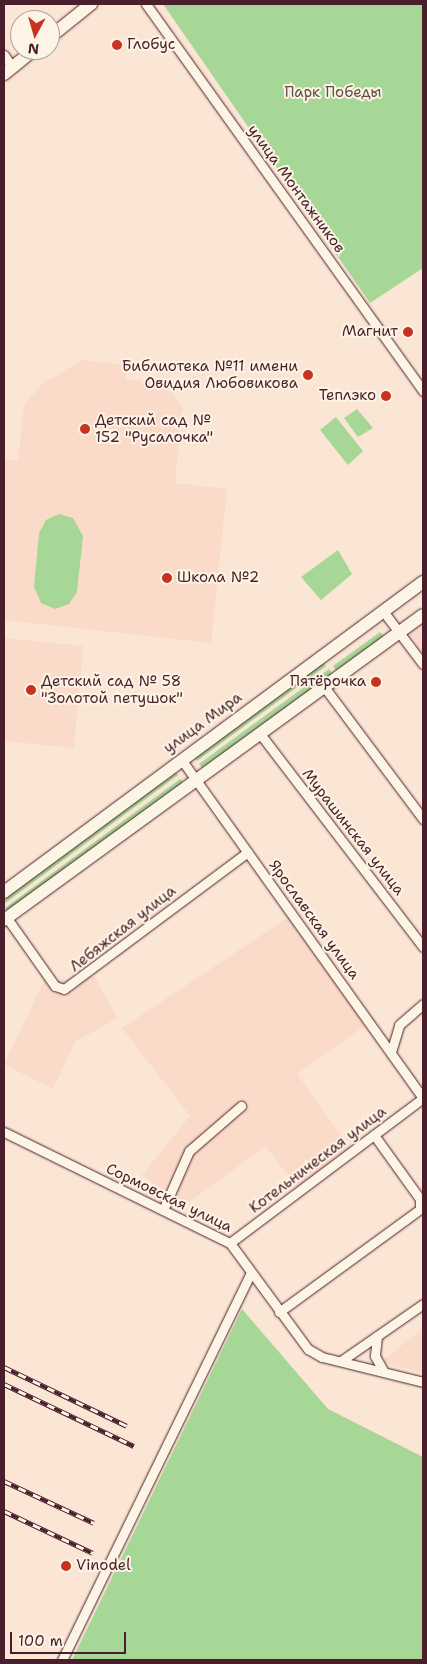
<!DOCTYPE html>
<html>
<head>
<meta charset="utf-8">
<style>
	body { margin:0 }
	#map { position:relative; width:427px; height:1664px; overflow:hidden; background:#fbe5d4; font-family:"Shantell Sans",sans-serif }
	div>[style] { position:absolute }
	.built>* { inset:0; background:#fadac8 }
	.green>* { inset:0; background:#a7d797 }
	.roads { filter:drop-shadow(0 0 1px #4a1f2b) drop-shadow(0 0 1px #4a1f2b) }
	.street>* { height:9px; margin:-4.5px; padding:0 4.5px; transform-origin:4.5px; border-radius:4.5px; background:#fcf5e5 }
	.secondary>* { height:12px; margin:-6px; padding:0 6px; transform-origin:6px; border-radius:6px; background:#fcf5e5 }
	.rail>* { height:4.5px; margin-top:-2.25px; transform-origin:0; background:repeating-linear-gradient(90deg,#fcf5e5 0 8px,#4a1f2b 0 16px); box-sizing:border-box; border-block:1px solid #4a1f2b }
	.dots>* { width:14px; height:14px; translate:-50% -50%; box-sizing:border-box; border:2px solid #fcf5e5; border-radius:50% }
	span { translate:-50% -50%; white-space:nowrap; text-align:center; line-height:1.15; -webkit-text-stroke:4px #fcf5e5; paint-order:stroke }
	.poi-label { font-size:15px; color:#4a1f2b }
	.left { translate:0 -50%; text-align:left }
	.right { translate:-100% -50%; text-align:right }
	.park-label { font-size:15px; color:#614d46 }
	.street-label { font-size:15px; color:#4a1f2b }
	.frame { position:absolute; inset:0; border:5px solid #4a1f2b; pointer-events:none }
	.north { position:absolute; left:10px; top:10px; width:50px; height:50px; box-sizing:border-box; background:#fcf5e5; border:1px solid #b59f9b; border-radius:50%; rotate:186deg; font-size:14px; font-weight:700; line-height:20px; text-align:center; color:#4a1f2b }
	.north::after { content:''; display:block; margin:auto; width:18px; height:22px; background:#c8321e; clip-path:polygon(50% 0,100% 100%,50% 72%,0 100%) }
	.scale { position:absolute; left:10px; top:1632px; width:116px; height:22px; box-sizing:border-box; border:2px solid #4a1f2b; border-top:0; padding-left:6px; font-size:15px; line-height:18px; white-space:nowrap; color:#4a1f2b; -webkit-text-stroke:4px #fcf5e5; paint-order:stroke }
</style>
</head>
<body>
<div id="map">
	<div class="built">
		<div style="clip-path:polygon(82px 360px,127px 365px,126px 379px,167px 384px,182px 408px,175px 483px,227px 489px,211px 643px,4px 620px,4px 459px,18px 461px,24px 405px,41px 385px)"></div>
		<div style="clip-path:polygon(423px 618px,423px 657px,409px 631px)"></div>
		<div style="clip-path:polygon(4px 638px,83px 646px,74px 748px,4px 741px)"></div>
		<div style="clip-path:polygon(289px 917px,367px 1024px,297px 1074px,353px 1152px,297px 1188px,266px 1146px,185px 1205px,142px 1175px,190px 1116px,122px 1028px)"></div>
		<div style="clip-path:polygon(94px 976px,118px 1018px,75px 1042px,53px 1089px,4px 1064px,44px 981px)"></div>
		<div style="clip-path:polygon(423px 1328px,423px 1373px,381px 1362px)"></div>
	</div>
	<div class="green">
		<div style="clip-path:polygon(163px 4px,423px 4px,423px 268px,370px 303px)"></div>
		<div style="clip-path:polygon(357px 409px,373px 428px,358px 437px,344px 418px)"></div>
		<div style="clip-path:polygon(336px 417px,363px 451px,348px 465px,320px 430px)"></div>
		<div style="clip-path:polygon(59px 514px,73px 518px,83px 536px,77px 592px,69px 604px,55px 609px,41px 603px,34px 587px,39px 533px,46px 520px)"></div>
		<div style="clip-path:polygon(338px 550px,352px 574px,321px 600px,301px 577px)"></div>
		<div style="clip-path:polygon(380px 632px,385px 637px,337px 672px,333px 666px)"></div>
		<div style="clip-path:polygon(322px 661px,326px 666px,197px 761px,193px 756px)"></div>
		<div style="clip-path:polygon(329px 669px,333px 675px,203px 769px,199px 764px)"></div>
		<div style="clip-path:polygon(174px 770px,178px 775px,4px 904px,4px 897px)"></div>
		<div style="clip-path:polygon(180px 779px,184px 783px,8px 912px,5px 908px)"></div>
		<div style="clip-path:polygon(242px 1309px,328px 1409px,423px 1457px,423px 1660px,72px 1660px)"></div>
	</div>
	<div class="roads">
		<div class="street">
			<div style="left:146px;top:4px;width:476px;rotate:54.4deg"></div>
			<div style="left:4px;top:55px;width:14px;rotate:56deg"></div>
			<div style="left:383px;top:611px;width:66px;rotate:53deg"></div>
			<div style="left:325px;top:688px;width:164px;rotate:53.2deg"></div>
			<div style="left:261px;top:735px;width:267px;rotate:52.6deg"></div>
			<div style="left:181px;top:759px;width:417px;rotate:54.5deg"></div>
			<div style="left:423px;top:1098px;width:241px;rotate:143.1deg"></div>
			<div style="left:7px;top:918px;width:83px;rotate:54.8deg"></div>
			<div style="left:55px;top:986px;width:9px;rotate:18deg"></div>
			<div style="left:64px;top:989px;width:229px;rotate:-36.7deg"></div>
			<div style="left:391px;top:1052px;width:28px;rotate:-73deg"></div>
			<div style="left:399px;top:1025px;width:32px;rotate:-41deg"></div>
			<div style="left:4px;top:1132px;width:252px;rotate:26.2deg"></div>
			<div style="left:230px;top:1243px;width:132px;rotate:53.7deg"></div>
			<div style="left:308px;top:1349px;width:16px;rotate:30deg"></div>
			<div style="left:322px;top:1357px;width:104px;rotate:13.9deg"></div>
			<div style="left:163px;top:1210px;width:64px;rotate:-66.2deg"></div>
			<div style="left:189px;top:1151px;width:69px;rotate:-40.9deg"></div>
			<div style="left:279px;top:1312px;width:175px;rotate:-36.1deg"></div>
			<div style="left:420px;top:1209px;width:10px;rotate:-90deg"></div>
			<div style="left:420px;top:1199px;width:79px;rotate:-125.7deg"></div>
			<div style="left:377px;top:1336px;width:20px;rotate:96deg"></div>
			<div style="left:375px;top:1356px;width:18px;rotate:61deg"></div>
			<div style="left:341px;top:1361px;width:100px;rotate:-34.8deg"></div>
			<div style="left:62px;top:1660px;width:431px;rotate:-64deg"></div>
		</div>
		<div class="secondary">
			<div style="left:50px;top:37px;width:53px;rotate:-38.8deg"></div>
			<div style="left:4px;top:74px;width:38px;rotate:-39deg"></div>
			<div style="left:4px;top:892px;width:521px;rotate:-36.5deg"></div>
			<div style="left:4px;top:920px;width:518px;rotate:-36.05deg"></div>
		</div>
	</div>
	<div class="rail">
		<div style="left:4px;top:1367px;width:136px;rotate:25.6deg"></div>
		<div style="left:4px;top:1384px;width:144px;rotate:25.5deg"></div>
		<div style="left:4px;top:1481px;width:99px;rotate:25deg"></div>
		<div style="left:4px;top:1511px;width:98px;rotate:25.3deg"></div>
	</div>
	<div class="dots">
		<div style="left:117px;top:45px;background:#c8321e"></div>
		<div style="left:408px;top:332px;background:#c8321e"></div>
		<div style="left:308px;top:375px;background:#c8321e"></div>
		<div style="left:386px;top:396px;background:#c8321e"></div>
		<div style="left:85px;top:429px;background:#c8321e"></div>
		<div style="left:167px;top:578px;background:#c8321e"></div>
		<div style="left:376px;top:682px;background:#c8321e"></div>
		<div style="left:31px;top:690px;background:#c8321e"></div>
		<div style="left:66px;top:1566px;background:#c8321e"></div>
	</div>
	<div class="poi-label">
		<span class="left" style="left:127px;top:45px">Глобус</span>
		<span class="right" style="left:398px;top:332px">Магнит</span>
		<span class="right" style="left:298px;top:375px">Библиотека №11 имени<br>Овидия Любовикова</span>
		<span class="right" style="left:376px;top:396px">Теплэко</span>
		<span class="left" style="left:95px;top:429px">Детский сад №<br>152 "Русалочка"</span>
		<span class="left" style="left:177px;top:578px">Школа №2</span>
		<span class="left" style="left:41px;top:690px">Детский сад № 58<br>"Золотой петушок"</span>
		<span class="right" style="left:366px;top:682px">Пятёрочка</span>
		<span class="left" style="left:76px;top:1566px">Vinodel</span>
	</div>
	<div class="park-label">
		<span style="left:333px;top:93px">Парк Победы</span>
	</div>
	<div class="street-label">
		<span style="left:296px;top:189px;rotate:54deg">улица Монтажников</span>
		<span style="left:203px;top:723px;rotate:-36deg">улица Мира</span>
		<span style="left:353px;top:832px;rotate:52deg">Мурашинская улица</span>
		<span style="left:314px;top:920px;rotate:54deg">Ярославская улица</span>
		<span style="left:123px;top:929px;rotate:-38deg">Лебяжская улица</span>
		<span style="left:318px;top:1160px;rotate:-37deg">Котельническая улица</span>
		<span style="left:169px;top:1198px;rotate:26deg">Сормовская улица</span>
	</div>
	<div class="frame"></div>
	<div class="north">N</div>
	<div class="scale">100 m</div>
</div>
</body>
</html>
